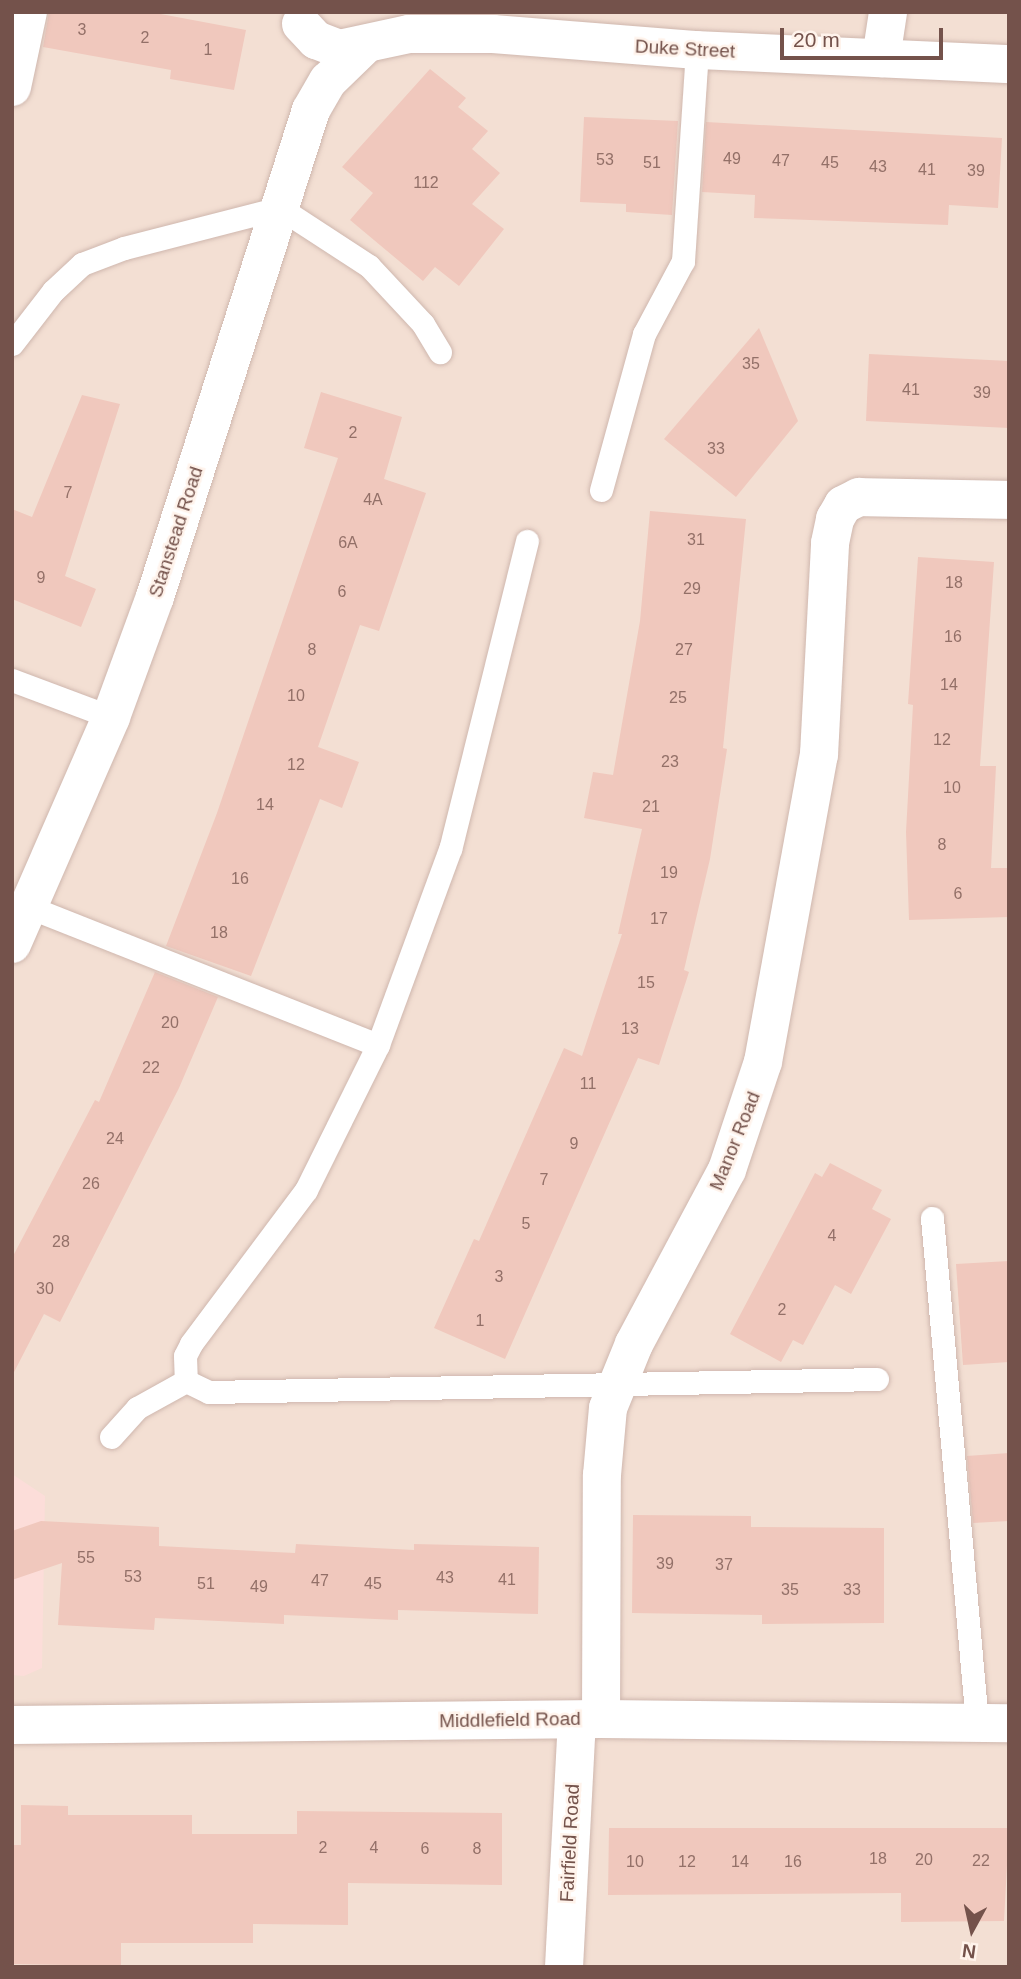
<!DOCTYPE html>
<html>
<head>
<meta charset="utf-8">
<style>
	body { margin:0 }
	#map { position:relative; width:1021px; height:1979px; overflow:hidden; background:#fcefe5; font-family:Arial,sans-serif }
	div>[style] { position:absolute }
	.residential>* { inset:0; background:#f3dfd3 }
	.commercial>* { inset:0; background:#fcddd9 }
	.building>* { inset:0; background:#f0c8bd }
	.roads { filter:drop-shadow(0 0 2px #cfb7ae) drop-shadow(0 0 2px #cfb7ae) }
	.lane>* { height:23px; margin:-11.5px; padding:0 11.5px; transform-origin:11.5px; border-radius:11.5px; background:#fff }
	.street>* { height:38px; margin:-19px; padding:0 19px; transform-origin:19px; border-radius:19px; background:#fff }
	.secondary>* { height:38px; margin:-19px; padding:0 19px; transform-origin:19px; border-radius:19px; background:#fff }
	span { translate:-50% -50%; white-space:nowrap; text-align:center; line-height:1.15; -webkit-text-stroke:5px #fff3eb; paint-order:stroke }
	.number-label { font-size:16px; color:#937068 }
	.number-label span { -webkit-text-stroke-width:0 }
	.street-label { font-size:19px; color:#74524b }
	.frame { position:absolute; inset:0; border:14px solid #74524b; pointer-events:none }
	.north { position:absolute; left:937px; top:1895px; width:70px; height:70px; -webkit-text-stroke:5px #fff3eb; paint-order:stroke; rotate:188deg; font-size:19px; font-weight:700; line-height:28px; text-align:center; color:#74524b }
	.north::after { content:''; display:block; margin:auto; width:24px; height:32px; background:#74524b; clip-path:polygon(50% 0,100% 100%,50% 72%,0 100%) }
	.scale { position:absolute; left:780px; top:28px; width:163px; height:32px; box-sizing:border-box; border:4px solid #74524b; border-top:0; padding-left:9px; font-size:21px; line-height:24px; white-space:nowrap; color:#74524b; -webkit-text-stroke:5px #fff3eb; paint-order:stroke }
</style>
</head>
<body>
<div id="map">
	<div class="residential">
		<div style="clip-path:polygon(12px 12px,1009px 12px,1009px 1967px,12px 1967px)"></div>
	</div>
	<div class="commercial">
		<div style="clip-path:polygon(12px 1474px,45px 1496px,42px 1668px,24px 1676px,12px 1675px)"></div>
	</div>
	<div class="building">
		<div style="clip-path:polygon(49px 12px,150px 12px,246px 30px,234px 90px,170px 79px,171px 70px,43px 47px)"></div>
		<div style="clip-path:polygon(430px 69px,466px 98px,458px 107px,488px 131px,472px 149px,500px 173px,472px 204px,504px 229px,459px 286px,435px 267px,423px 281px,350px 220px,373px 193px,342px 167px)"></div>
		<div style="clip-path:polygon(584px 117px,678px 121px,672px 215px,626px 212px,626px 204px,580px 202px)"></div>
		<div style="clip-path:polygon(706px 122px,1002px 138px,998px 208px,949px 205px,948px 225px,754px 218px,755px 195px,702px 192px)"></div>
		<div style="clip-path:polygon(759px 328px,798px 421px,736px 497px,664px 439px)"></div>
		<div style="clip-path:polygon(869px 354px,1009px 361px,1009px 428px,866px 421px)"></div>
		<div style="clip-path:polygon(321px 392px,402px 417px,384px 479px,426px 493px,379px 631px,360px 625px,318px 747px,359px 762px,342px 808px,320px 799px,251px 976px,166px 946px,217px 813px,338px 458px,304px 448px)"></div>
		<div style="clip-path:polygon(82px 395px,120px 404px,65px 576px,96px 589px,81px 627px,12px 599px,12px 509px,32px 517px)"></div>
		<div style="clip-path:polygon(650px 511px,746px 519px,723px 748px,727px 749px,710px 859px,684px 970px,689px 972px,659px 1065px,638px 1058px,505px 1359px,434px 1328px,474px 1239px,479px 1241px,564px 1048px,582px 1056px,622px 934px,618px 934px,642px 829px,584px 818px,593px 772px,613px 775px,640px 621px)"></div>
		<div style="clip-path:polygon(918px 557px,994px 562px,980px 766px,996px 766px,991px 868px,1009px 868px,1009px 917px,909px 920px,906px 832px,913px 705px,908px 704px)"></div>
		<div style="clip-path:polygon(155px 972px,218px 997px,179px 1088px,60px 1322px,44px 1314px,12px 1376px,12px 1258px,95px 1100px,99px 1102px)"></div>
		<div style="clip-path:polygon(830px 1163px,882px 1190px,872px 1209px,891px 1219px,851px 1294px,835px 1285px,803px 1345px,793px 1340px,781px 1362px,730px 1334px,815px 1173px,822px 1177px)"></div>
		<div style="clip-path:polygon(1009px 1261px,1009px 1362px,963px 1365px,956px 1264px)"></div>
		<div style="clip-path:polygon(1009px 1453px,1009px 1521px,973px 1523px,967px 1456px)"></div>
		<div style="clip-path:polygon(633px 1515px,751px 1516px,751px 1527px,884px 1528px,884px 1623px,762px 1624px,762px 1615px,632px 1613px)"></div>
		<div style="clip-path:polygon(41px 1521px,159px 1527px,159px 1546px,295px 1553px,296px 1544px,414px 1550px,414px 1544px,539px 1547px,538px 1614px,398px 1610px,398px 1620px,284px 1615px,284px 1624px,155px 1618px,154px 1630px,58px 1625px,62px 1563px,12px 1580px,12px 1531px)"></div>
		<div style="clip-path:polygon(21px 1805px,68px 1806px,68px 1815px,192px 1815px,192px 1834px,297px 1834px,297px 1811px,502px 1813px,502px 1885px,348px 1883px,348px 1925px,253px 1924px,253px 1943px,121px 1943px,121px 1966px,12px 1964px,12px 1845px,21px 1845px)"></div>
		<div style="clip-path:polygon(609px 1828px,1009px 1828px,1004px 1921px,901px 1922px,901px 1893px,608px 1895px)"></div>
	</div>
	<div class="roads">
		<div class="lane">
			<div style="left:12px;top:344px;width:67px;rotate:-52.3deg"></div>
			<div style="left:53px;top:291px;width:40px;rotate:-43deg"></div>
			<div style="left:82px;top:264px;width:45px;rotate:-20.9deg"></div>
			<div style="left:124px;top:248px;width:161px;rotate:-14.4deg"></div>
			<div style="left:280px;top:208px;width:106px;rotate:33.1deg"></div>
			<div style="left:369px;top:266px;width:79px;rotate:47deg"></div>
			<div style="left:423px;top:324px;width:33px;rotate:59deg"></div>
			<div style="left:601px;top:490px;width:162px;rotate:-74.6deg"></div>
			<div style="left:644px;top:334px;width:83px;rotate:-61.9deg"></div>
			<div style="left:683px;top:261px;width:211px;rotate:-86.2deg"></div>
			<div style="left:527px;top:541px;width:317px;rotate:104deg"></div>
			<div style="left:450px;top:849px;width:209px;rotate:110.2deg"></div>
			<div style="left:378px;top:1045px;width:162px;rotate:116.4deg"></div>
			<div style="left:306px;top:1190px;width:192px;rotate:126.8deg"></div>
			<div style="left:191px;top:1344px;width:13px;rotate:117deg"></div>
			<div style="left:185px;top:1356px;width:25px;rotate:88deg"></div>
			<div style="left:186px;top:1381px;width:25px;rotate:26deg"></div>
			<div style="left:209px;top:1392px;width:668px;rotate:-1.11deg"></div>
			<div style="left:12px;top:680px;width:106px;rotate:20.5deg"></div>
			<div style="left:29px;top:907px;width:375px;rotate:21.6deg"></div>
			<div style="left:932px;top:1218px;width:507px;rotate:84.91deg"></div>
			<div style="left:111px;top:1437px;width:39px;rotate:-48deg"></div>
			<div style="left:137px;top:1408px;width:56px;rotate:-28.9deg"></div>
		</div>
		<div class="street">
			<div style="left:881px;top:58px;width:47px;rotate:-81.3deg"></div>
			<div style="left:12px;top:87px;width:77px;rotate:-78deg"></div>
			<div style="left:601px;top:1719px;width:244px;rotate:-89.8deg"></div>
			<div style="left:602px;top:1475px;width:67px;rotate:-84.9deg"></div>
			<div style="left:608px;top:1408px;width:69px;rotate:-67.9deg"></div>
			<div style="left:634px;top:1344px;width:197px;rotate:-61.9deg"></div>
			<div style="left:727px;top:1170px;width:114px;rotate:-71.6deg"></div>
			<div style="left:763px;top:1062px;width:312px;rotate:-79.7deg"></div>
			<div style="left:819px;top:755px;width:212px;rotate:-87deg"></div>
			<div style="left:830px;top:543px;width:25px;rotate:-78deg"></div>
			<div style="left:835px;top:519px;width:16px;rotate:-60deg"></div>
			<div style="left:843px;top:505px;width:18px;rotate:-27deg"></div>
			<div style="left:859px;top:497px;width:150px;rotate:1.1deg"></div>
			<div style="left:12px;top:1725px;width:589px;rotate:-0.58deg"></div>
			<div style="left:601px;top:1719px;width:408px;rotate:0.6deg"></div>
			<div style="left:564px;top:1967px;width:247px;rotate:-87deg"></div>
		</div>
		<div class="secondary">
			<div style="left:301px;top:24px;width:22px;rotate:47deg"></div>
			<div style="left:316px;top:40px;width:25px;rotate:21deg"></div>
			<div style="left:339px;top:49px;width:72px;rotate:-12.1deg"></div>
			<div style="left:409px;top:34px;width:84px"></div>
			<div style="left:493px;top:34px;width:205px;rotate:4.5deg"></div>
			<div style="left:697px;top:50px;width:312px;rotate:2.6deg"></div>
			<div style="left:12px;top:944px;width:248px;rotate:-66.4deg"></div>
			<div style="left:111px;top:717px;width:128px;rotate:-69.9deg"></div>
			<div style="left:155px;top:597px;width:511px;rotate:-72.24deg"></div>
			<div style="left:311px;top:110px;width:34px;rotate:-60deg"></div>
			<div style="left:328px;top:81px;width:50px;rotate:-44.2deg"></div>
		</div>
	</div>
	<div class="number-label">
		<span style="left:82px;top:30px">3</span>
		<span style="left:145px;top:38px">2</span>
		<span style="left:208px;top:50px">1</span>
		<span style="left:732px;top:159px">49</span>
		<span style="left:605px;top:160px">53</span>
		<span style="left:781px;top:161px">47</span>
		<span style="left:652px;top:163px">51</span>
		<span style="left:830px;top:163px">45</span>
		<span style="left:878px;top:167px">43</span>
		<span style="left:927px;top:170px">41</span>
		<span style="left:976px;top:171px">39</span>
		<span style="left:426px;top:183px">112</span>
		<span style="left:751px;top:364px">35</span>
		<span style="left:911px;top:390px">41</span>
		<span style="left:982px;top:393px">39</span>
		<span style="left:353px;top:433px">2</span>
		<span style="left:716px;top:449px">33</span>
		<span style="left:68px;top:493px">7</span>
		<span style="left:373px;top:500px">4A</span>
		<span style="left:696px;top:540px">31</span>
		<span style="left:348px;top:543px">6A</span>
		<span style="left:41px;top:578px">9</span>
		<span style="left:954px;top:583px">18</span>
		<span style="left:692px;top:589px">29</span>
		<span style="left:342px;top:592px">6</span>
		<span style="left:953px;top:637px">16</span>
		<span style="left:312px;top:650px">8</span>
		<span style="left:684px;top:650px">27</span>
		<span style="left:949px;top:685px">14</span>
		<span style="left:296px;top:696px">10</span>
		<span style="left:678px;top:698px">25</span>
		<span style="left:942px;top:740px">12</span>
		<span style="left:670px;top:762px">23</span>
		<span style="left:296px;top:765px">12</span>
		<span style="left:952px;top:788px">10</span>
		<span style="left:265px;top:805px">14</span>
		<span style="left:651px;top:807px">21</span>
		<span style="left:942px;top:845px">8</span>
		<span style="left:669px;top:873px">19</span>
		<span style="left:240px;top:879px">16</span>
		<span style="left:958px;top:894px">6</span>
		<span style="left:659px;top:919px">17</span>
		<span style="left:219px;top:933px">18</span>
		<span style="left:646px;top:983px">15</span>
		<span style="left:170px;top:1023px">20</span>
		<span style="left:630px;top:1029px">13</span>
		<span style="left:151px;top:1068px">22</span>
		<span style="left:588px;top:1084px">11</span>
		<span style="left:115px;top:1139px">24</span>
		<span style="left:574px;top:1144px">9</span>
		<span style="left:544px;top:1180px">7</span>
		<span style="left:91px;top:1184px">26</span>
		<span style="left:526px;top:1224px">5</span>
		<span style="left:832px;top:1236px">4</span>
		<span style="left:61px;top:1242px">28</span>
		<span style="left:499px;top:1277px">3</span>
		<span style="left:45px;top:1289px">30</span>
		<span style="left:782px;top:1310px">2</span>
		<span style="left:480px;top:1321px">1</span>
		<span style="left:86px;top:1558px">55</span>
		<span style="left:665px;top:1564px">39</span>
		<span style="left:724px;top:1565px">37</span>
		<span style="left:133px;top:1577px">53</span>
		<span style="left:445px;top:1578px">43</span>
		<span style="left:507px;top:1580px">41</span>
		<span style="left:320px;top:1581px">47</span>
		<span style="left:206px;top:1584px">51</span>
		<span style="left:373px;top:1584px">45</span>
		<span style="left:259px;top:1587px">49</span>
		<span style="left:790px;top:1590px">35</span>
		<span style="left:852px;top:1590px">33</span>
		<span style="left:323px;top:1848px">2</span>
		<span style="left:374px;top:1848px">4</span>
		<span style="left:425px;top:1849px">6</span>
		<span style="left:477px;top:1849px">8</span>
		<span style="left:878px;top:1859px">18</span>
		<span style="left:924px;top:1860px">20</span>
		<span style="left:981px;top:1861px">22</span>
		<span style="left:635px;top:1862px">10</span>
		<span style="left:687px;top:1862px">12</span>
		<span style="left:740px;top:1862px">14</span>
		<span style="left:793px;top:1862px">16</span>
	</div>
	<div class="street-label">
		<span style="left:685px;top:49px;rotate:3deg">Duke Street</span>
		<span style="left:176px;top:532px;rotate:-72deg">Stanstead Road</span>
		<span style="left:735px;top:1141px;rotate:-68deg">Manor Road</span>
		<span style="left:510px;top:1720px;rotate:-1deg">Middlefield Road</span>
		<span style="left:570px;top:1843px;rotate:-87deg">Fairfield Road</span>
	</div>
	<div class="frame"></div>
	<div class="north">N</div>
	<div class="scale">20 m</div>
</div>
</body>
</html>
